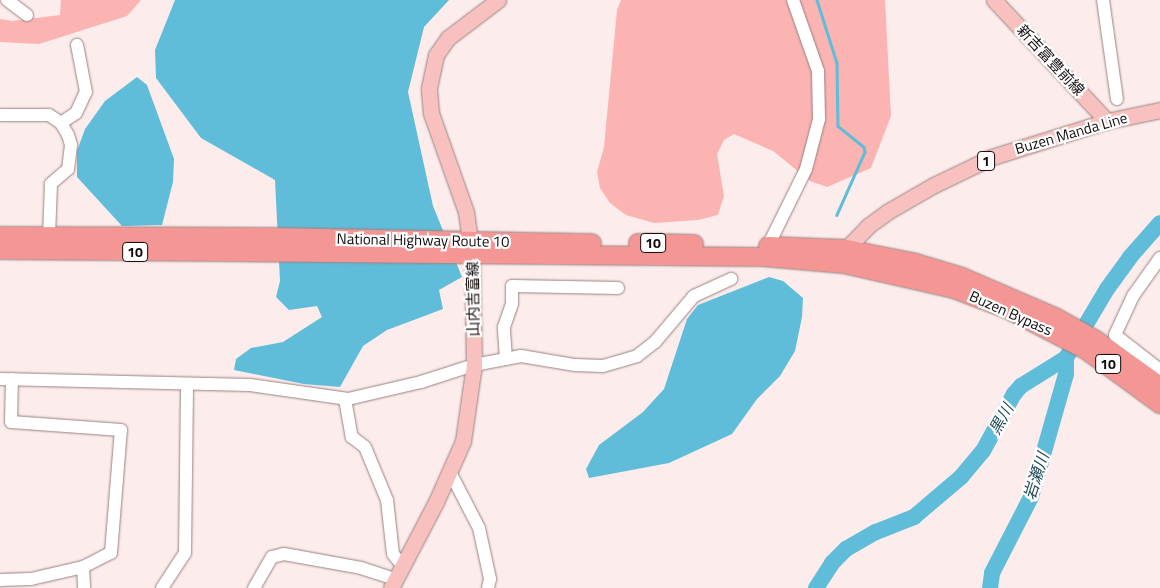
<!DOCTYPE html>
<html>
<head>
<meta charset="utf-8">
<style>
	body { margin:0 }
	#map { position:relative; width:1160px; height:588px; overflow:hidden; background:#fceceb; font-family:"Titillium Web","Noto Sans JP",sans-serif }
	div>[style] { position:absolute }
	.green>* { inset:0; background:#fbb4b2 }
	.water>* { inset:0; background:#5fbdda }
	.stream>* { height:2.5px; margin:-1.25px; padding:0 1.25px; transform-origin:1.25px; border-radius:1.25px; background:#5fbdda }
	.river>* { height:16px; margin:-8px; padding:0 8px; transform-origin:8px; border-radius:8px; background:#5fbdda }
	.roads { filter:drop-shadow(0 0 1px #998281) drop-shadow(0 0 1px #998281) }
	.minor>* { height:12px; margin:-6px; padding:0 6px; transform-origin:6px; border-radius:6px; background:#fff }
	.major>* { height:15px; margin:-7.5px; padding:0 7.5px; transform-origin:7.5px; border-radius:7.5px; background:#f8c0bf }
	.highway>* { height:18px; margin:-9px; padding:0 9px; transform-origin:9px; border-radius:9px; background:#f39694 }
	span { translate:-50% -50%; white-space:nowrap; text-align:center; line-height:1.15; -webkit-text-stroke:4.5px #fefefe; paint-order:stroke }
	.shield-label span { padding:1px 4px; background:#fefefe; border:1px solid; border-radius:4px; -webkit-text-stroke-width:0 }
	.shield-label { font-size:14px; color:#120a0a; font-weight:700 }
	.street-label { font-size:15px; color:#120a0a }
	.water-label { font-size:16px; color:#204a57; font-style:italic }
</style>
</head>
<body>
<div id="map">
	<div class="green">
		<div style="clip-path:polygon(61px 0,141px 0,127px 16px,39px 44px,0 42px,0 19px,12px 21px,60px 15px)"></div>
		<div style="clip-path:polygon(621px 0,885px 0,891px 116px,871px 168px,827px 187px,810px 181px,773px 151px,734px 134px,724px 140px,717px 154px,724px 196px,718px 215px,698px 220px,654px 223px,626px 215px,610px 203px,600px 188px,597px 172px,604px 147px,617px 10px)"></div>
	</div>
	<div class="water">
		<div style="clip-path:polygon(175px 0,449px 0,424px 27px,408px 92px,433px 206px,462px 277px,439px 290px,443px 309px,387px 330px,363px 346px,340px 387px,304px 384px,234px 370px,236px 359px,251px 348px,283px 342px,322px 317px,317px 306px,289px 310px,276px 297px,280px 281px,275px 180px,201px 138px,156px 78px,155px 50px)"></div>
		<div style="clip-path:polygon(137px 77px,147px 85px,174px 159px,173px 182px,162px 225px,122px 226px,77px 177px,77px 151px,85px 129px,105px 101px)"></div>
		<div style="clip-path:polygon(769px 277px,783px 281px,803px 298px,802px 317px,795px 351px,780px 376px,757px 399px,732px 434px,669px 463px,589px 478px,586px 469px,599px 445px,643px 412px,664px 389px,687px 319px,698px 305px)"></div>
	</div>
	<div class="stream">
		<div style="left:817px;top:0;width:66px;rotate:72.4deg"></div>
		<div style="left:837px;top:63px;width:63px;rotate:89.1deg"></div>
		<div style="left:838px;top:126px;width:33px;rotate:39deg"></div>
		<div style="left:864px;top:147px;width:5px;rotate:79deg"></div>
		<div style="left:865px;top:152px;width:69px;rotate:114deg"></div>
	</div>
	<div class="river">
		<div style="left:816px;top:588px;width:30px;rotate:-57deg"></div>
		<div style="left:832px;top:563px;width:20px;rotate:-45deg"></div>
		<div style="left:846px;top:549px;width:34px;rotate:-30deg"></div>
		<div style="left:876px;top:532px;width:41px;rotate:-21.5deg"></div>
		<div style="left:914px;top:517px;width:62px;rotate:-40.4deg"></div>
		<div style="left:961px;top:477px;width:34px;rotate:-50deg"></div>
		<div style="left:983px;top:451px;width:65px;rotate:-61.5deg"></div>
		<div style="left:1014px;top:394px;width:11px;rotate:-49deg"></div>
		<div style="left:1021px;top:386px;width:53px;rotate:-31.9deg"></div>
		<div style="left:1066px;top:358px;width:80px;rotate:-59.3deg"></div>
		<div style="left:1107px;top:289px;width:39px;rotate:-54deg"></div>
		<div style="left:1130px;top:257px;width:45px;rotate:-48.6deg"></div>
		<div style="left:990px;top:588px;width:15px;rotate:-82deg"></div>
		<div style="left:992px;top:573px;width:85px;rotate:-62.8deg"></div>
		<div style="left:1031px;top:497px;width:128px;rotate:-74.1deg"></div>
		<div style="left:1066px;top:374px;width:16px;rotate:-90deg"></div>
	</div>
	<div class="roads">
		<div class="minor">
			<div style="left:7px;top:0;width:25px;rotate:37deg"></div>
			<div style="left:1103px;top:0;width:100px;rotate:82deg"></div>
			<div style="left:0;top:115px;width:49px"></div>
			<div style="left:49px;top:115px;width:14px;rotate:34deg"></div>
			<div style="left:61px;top:123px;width:14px;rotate:60deg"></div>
			<div style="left:68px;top:135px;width:10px;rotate:73deg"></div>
			<div style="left:71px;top:145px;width:24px;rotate:97deg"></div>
			<div style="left:68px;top:169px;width:23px;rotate:139deg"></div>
			<div style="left:51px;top:184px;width:53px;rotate:92.2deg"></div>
			<div style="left:61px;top:123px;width:18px;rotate:-34deg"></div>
			<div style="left:76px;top:113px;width:23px;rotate:-65deg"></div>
			<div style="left:86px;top:92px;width:48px;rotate:-100.8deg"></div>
			<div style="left:768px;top:246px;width:86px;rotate:-63.7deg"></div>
			<div style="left:806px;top:169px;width:52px;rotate:-75.4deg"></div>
			<div style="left:819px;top:119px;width:48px;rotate:-91.2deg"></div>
			<div style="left:818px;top:71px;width:75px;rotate:-109.4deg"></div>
			<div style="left:1160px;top:258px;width:47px;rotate:125.4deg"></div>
			<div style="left:1133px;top:296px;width:43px;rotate:114.8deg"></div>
			<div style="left:1115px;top:335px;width:57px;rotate:37.9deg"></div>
			<div style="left:506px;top:359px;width:32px;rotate:-94deg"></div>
			<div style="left:504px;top:327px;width:24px;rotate:-71deg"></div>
			<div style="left:512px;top:304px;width:18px;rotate:-90deg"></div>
			<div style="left:512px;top:286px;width:106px;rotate:1.1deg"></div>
			<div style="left:0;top:379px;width:250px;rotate:1.4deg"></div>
			<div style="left:250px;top:385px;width:99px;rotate:8.1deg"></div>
			<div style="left:348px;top:399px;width:75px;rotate:-13.1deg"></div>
			<div style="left:421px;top:382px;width:56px;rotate:-17.8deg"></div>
			<div style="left:474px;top:365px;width:48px;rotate:-10.8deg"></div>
			<div style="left:521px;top:356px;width:55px;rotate:9.5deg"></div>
			<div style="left:575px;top:365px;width:28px;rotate:2deg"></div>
			<div style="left:603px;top:366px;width:35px;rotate:-16deg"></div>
			<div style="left:637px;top:356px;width:23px;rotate:-38deg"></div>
			<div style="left:655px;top:342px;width:60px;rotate:-49.7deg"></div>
			<div style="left:694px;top:296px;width:41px;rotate:-24.7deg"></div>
			<div style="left:345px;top:399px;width:39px;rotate:80deg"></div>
			<div style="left:352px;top:437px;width:16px;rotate:38deg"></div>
			<div style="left:365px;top:447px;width:57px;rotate:67.5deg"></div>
			<div style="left:387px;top:500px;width:54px;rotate:83.7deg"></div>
			<div style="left:393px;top:554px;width:14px;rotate:51deg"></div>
			<div style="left:450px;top:472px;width:63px;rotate:62.6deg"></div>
			<div style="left:479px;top:528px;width:52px;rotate:77.8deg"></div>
			<div style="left:490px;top:579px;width:9px;rotate:103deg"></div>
			<div style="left:83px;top:567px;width:21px;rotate:87deg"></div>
			<div style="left:0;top:580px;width:31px;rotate:-2deg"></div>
			<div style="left:31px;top:579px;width:53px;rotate:-13deg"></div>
			<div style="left:83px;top:567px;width:31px;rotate:-27deg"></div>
			<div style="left:111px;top:553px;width:123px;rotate:-85.4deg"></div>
			<div style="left:121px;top:430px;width:110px;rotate:-175.8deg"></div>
			<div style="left:11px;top:422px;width:43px;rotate:-88.7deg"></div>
			<div style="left:162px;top:588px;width:42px;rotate:-56.7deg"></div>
			<div style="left:185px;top:553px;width:169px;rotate:-89.3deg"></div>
			<div style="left:254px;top:588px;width:36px;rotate:-60deg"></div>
			<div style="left:272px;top:557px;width:12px;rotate:-14deg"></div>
			<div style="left:284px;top:554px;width:78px;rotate:10.3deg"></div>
			<div style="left:361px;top:568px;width:36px;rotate:18deg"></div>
		</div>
		<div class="major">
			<div style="left:994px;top:0;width:166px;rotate:47deg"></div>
			<div style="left:845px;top:258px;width:9px;rotate:-84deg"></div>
			<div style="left:846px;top:249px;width:32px;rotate:-46deg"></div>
			<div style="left:868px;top:226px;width:24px;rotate:-36deg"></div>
			<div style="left:887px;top:212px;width:54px;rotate:-29.9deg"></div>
			<div style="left:934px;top:185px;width:64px;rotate:-25.8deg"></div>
			<div style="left:992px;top:157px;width:121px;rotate:-17.4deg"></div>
			<div style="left:1107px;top:121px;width:54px;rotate:-11.7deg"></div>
			<div style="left:391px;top:588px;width:97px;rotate:-62.4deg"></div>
			<div style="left:436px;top:502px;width:67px;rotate:-66.1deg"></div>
			<div style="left:463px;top:441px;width:77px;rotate:-81.8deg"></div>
			<div style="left:474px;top:365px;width:110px;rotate:-91deg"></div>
			<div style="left:472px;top:255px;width:43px;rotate:-97.9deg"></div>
			<div style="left:466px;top:212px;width:105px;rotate:-109.5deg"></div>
			<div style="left:431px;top:113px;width:25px;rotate:-95deg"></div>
			<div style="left:429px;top:88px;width:34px;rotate:-78deg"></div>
			<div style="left:436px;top:55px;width:21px;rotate:-55deg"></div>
			<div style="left:448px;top:38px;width:63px;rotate:-37.2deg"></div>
		</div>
		<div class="highway">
			<div style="left:0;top:236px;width:270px;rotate:0.2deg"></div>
			<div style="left:270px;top:237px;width:322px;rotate:1.1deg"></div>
			<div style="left:638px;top:243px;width:56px;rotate:1deg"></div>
			<div style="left:768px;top:246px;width:78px;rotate:2.2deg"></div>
			<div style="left:846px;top:249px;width:71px;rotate:11.3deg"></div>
			<div style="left:916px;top:263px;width:48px;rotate:16.9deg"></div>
			<div style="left:962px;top:277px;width:103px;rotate:23.3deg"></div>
			<div style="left:1057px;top:318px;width:45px;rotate:29.4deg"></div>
			<div style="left:1096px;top:340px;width:79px;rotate:35.7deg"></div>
			<div style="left:0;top:250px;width:764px;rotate:0.52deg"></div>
			<div style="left:764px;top:257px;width:80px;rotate:5deg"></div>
			<div style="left:844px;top:264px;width:113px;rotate:12.8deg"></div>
			<div style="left:954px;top:289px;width:57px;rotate:20.7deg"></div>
			<div style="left:1007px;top:309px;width:89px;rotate:27.4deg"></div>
			<div style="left:1086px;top:350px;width:92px;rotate:36.1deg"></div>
		</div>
	</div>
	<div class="shield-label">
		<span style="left:986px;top:161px">1</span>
		<span style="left:653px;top:243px">10</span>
		<span style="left:135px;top:252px">10</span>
		<span style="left:1108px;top:364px">10</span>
	</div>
	<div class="street-label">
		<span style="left:1051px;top:60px;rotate:47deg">新吉富豊前線</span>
		<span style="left:1071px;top:133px;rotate:-16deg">Buzen Manda Line</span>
		<span style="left:423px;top:240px;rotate:1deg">National Highway Route 10</span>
		<span style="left:473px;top:299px;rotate:-91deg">山内吉富線</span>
		<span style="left:1011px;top:313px;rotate:24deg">Buzen Bypass</span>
	</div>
	<div class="water-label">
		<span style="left:1001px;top:419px;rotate:-61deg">黒川</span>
		<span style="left:1036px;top:476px;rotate:-72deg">岩瀬川</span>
	</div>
</div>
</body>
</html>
